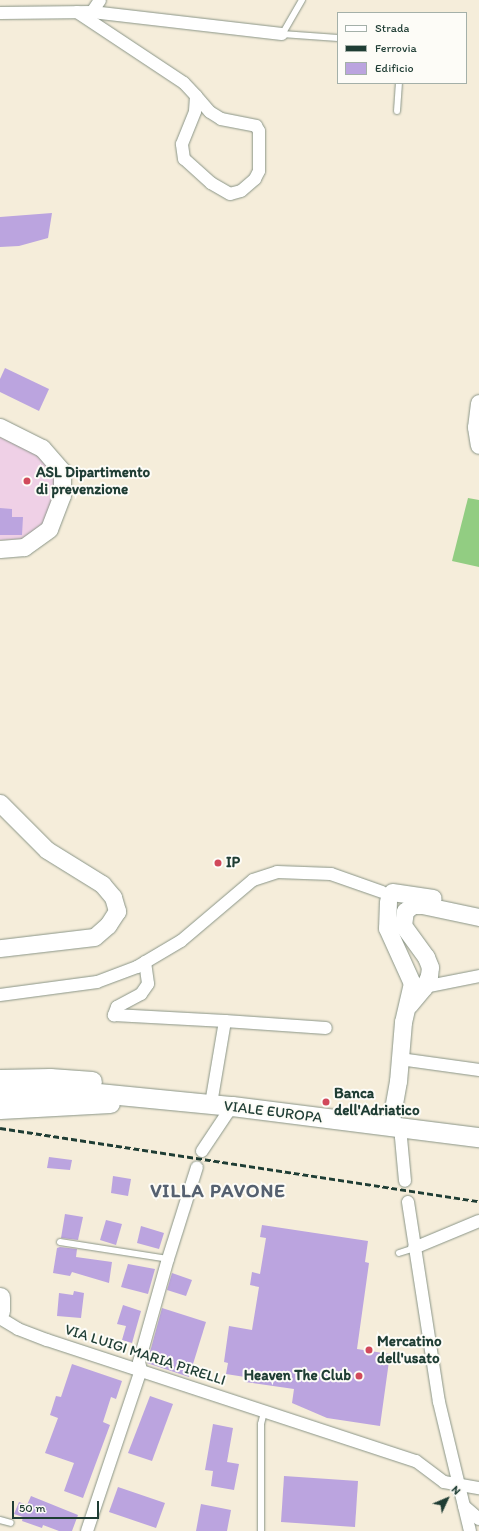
<!DOCTYPE html>
<html>
<head>
<meta charset="utf-8">
<style>
	body { margin:0 }
	#map { position:relative; width:479px; height:1531px; overflow:hidden; background:#f5edda; font-family:Itim,sans-serif }
	div>[style] { position:absolute }
	.built>* { inset:0; background:#efd0e6 }
	.green>* { inset:0; background:#92cd82 }
	.building>* { inset:0; background:#bba4df }
	.roads { filter:drop-shadow(0 0 1px #8a9587) drop-shadow(0 0 1px #8a9587) }
	.lane>* { height:6px; margin:-3px; padding:0 3px; transform-origin:3px; border-radius:3px; background:#fff }
	.street>* { height:12px; margin:-6px; padding:0 6px; transform-origin:6px; border-radius:6px; background:#fff }
	.secondary>* { height:17px; margin:-8.5px; padding:0 8.5px; transform-origin:8.5px; border-radius:8.5px; background:#fff }
	.primary>* { height:19px; margin:-9.5px; padding:0 9.5px; transform-origin:9.5px; border-radius:9.5px; background:#fff }
	.rail>* { height:3px; margin-top:-1.5px; transform-origin:0; background:repeating-linear-gradient(90deg,#1f3d34 0 6px,transparent 0 9px) }
	.dots>* { width:11px; height:11px; translate:-50% -50%; box-sizing:border-box; border:2px solid #fdfcf7; border-radius:50% }
	span { translate:-50% -50%; white-space:nowrap; text-align:center; line-height:1.15; -webkit-text-stroke:4px #fdfcf7; paint-order:stroke }
	.poi-label { font-size:15px; color:#1f3d34; font-weight:700 }
	.left { translate:0 -50%; text-align:left }
	.right { translate:-100% -50%; text-align:right }
	.street-label { font-size:15px; color:#1f3d34 }
	.district-label { font-size:19px; color:#566170; font-weight:700; letter-spacing:1px }
	.legend { position:absolute; left:337px; top:12px; width:130px; height:72px; box-sizing:border-box; background:#fdfcf7; border:1px solid #a4b0a9; margin:0; padding:5px 7px; list-style:none; font-size:12px; color:#1f3d34 }
	.legend li { display:flex; align-items:center; gap:8px; height:20px }
	.legend b { width:20px; border:1px solid #a4b0a9 }
	.north { position:absolute; left:427px; top:1479px; width:40px; height:40px; -webkit-text-stroke:3px #fdfcf7; paint-order:stroke; rotate:46deg; font-size:11px; font-weight:700; line-height:16px; text-align:center; color:#1f3d34 }
	.north::after { content:''; display:block; margin:auto; width:14px; height:18px; background:#1f3d34; clip-path:polygon(50% 0,100% 100%,50% 72%,0 100%) }
	.scale { position:absolute; left:12px; top:1501px; width:87px; height:18px; box-sizing:border-box; border:2px solid #1f3d34; border-top:0; padding-left:5px; font-size:12px; line-height:14px; white-space:nowrap; color:#1f3d34; -webkit-text-stroke:3px #fdfcf7; paint-order:stroke }
</style>
</head>
<body>
<div id="map">
	<div class="built">
		<div style="clip-path:polygon(0 437px,37px 454px,53px 470px,55px 491px,45px 525px,21px 539px,0 540px)"></div>
	</div>
	<div class="green">
		<div style="clip-path:polygon(468px 498px,479px 500px,479px 567px,452px 561px)"></div>
	</div>
	<div class="building">
		<div style="clip-path:polygon(52px 213px,48px 238px,19px 246px,0 247px,0 217px)"></div>
		<div style="clip-path:polygon(5px 368px,49px 389px,39px 411px,0 392px,0 379px)"></div>
		<div style="clip-path:polygon(0 508px,12px 509px,12px 517px,23px 517px,22px 535px,0 535px)"></div>
		<div style="clip-path:polygon(49px 1157px,72px 1160px,70px 1170px,47px 1168px)"></div>
		<div style="clip-path:polygon(113px 1176px,131px 1179px,128px 1196px,111px 1193px)"></div>
		<div style="clip-path:polygon(65px 1214px,83px 1217px,78px 1240px,61px 1238px)"></div>
		<div style="clip-path:polygon(106px 1220px,122px 1224px,116px 1245px,100px 1240px)"></div>
		<div style="clip-path:polygon(262px 1225px,368px 1241px,365px 1262px,369px 1263px,357px 1349px,390px 1354px,380px 1426px,327px 1418px,292px 1403px,294px 1389px,245px 1382px,245px 1377px,226px 1374px,228px 1363px,224px 1362px,229px 1326px,252px 1330px,259px 1287px,250px 1285px,252px 1272px,260px 1274px,266px 1238px,260px 1237px)"></div>
		<div style="clip-path:polygon(141px 1226px,164px 1233px,159px 1249px,137px 1243px)"></div>
		<div style="clip-path:polygon(60px 1247px,77px 1249px,76px 1257px,112px 1262px,109px 1283px,72px 1272px,70px 1276px,53px 1273px,57px 1248px)"></div>
		<div style="clip-path:polygon(128px 1264px,155px 1269px,148px 1294px,121px 1287px)"></div>
		<div style="clip-path:polygon(172px 1273px,192px 1280px,186px 1296px,167px 1290px)"></div>
		<div style="clip-path:polygon(74px 1291px,84px 1293px,81px 1318px,57px 1316px,59px 1293px,73px 1295px)"></div>
		<div style="clip-path:polygon(123px 1305px,141px 1311px,132px 1343px,122px 1340px,126px 1326px,117px 1324px)"></div>
		<div style="clip-path:polygon(162px 1308px,206px 1322px,189px 1377px,147px 1363px)"></div>
		<div style="clip-path:polygon(72px 1364px,122px 1381px,116px 1399px,111px 1397px,103px 1422px,110px 1425px,83px 1498px,64px 1491px,74px 1463px,45px 1453px,58px 1418px,50px 1415px,56px 1396px,61px 1397px)"></div>
		<div style="clip-path:polygon(150px 1396px,173px 1404px,152px 1461px,128px 1453px)"></div>
		<div style="clip-path:polygon(213px 1424px,233px 1428px,227px 1462px,239px 1464px,234px 1490px,211px 1486px,213px 1471px,205px 1470px)"></div>
		<div style="clip-path:polygon(284px 1476px,358px 1481px,355px 1527px,281px 1522px)"></div>
		<div style="clip-path:polygon(118px 1487px,165px 1503px,156px 1528px,109px 1512px)"></div>
		<div style="clip-path:polygon(31px 1496px,78px 1515px,72px 1531px,59px 1531px,43px 1525px,42px 1528px,22px 1521px,23px 1517px,14px 1514px,19px 1502px,27px 1505px)"></div>
		<div style="clip-path:polygon(201px 1504px,231px 1510px,227px 1531px,196px 1531px)"></div>
	</div>
	<div class="roads">
		<div class="lane">
			<div style="left:302px;top:0;width:39px;rotate:120deg"></div>
			<div style="left:282px;top:34px;width:56px;rotate:4.1deg"></div>
			<div style="left:397px;top:111px;width:28px;rotate:-86deg"></div>
			<div style="left:60px;top:1242px;width:109px;rotate:8.9deg"></div>
			<div style="left:399px;top:1253px;width:16px;rotate:-18deg"></div>
			<div style="left:0;top:1520px;width:11px;rotate:15deg"></div>
			<div style="left:261px;top:1531px;width:107px;rotate:-90deg"></div>
			<div style="left:261px;top:1424px;width:12px;rotate:-76deg"></div>
		</div>
		<div class="street">
			<div style="left:77px;top:12px;width:128px;rotate:33.6deg"></div>
			<div style="left:184px;top:83px;width:18px;rotate:47deg"></div>
			<div style="left:196px;top:96px;width:21px;rotate:49deg"></div>
			<div style="left:210px;top:112px;width:13px;rotate:32deg"></div>
			<div style="left:221px;top:119px;width:36px;rotate:11deg"></div>
			<div style="left:256px;top:126px;width:6px;rotate:59deg"></div>
			<div style="left:259px;top:131px;width:40px;rotate:90deg"></div>
			<div style="left:259px;top:171px;width:9px;rotate:117deg"></div>
			<div style="left:255px;top:179px;width:18px;rotate:139deg"></div>
			<div style="left:241px;top:191px;width:11px;rotate:165deg"></div>
			<div style="left:230px;top:194px;width:22px;rotate:-150deg"></div>
			<div style="left:211px;top:183px;width:36px;rotate:-138deg"></div>
			<div style="left:184px;top:159px;width:15px;rotate:-98deg"></div>
			<div style="left:182px;top:144px;width:35px;rotate:-68deg"></div>
			<div style="left:195px;top:111px;width:15px;rotate:-86deg"></div>
			<div style="left:92px;top:12px;width:14px;rotate:-56deg"></div>
			<div style="left:0;top:13px;width:92px;rotate:-0.6deg"></div>
			<div style="left:92px;top:12px;width:191px;rotate:6.6deg"></div>
			<div style="left:145px;top:962px;width:22px;rotate:82deg"></div>
			<div style="left:148px;top:984px;width:12px;rotate:125deg"></div>
			<div style="left:141px;top:994px;width:27px;rotate:152deg"></div>
			<div style="left:117px;top:1007px;width:9px;rotate:111deg"></div>
			<div style="left:114px;top:1015px;width:111px;rotate:3.1deg"></div>
			<div style="left:225px;top:1021px;width:84px;rotate:99.6deg"></div>
			<div style="left:424px;top:987px;width:56px;rotate:-11.3deg"></div>
			<div style="left:0;top:995px;width:98px;rotate:-7.6deg"></div>
			<div style="left:97px;top:982px;width:43px;rotate:-20.6deg"></div>
			<div style="left:137px;top:967px;width:51px;rotate:-30.6deg"></div>
			<div style="left:181px;top:941px;width:94px;rotate:-40.3deg"></div>
			<div style="left:253px;top:880px;width:25px;rotate:-18deg"></div>
			<div style="left:277px;top:872px;width:54px;rotate:2.1deg"></div>
			<div style="left:331px;top:874px;width:54px;rotate:19.4deg"></div>
			<div style="left:225px;top:1021px;width:101px;rotate:4deg"></div>
			<div style="left:400px;top:1059px;width:80px;rotate:7.9deg"></div>
			<div style="left:400px;top:1127px;width:54px;rotate:84.7deg"></div>
			<div style="left:202px;top:1151px;width:54px;rotate:-56.3deg"></div>
			<div style="left:408px;top:1202px;width:202px;rotate:81.2deg"></div>
			<div style="left:439px;top:1402px;width:133px;rotate:76.5deg"></div>
			<div style="left:414px;top:1248px;width:70px;rotate:-22.6deg"></div>
			<div style="left:0;top:1318px;width:21px;rotate:31deg"></div>
			<div style="left:18px;top:1329px;width:31px;rotate:21deg"></div>
			<div style="left:47px;top:1340px;width:388px;rotate:18.2deg"></div>
			<div style="left:416px;top:1461px;width:35px;rotate:37deg"></div>
			<div style="left:444px;top:1482px;width:36px;rotate:10deg"></div>
			<div style="left:464px;top:1506px;width:20px;rotate:41deg"></div>
			<div style="left:87px;top:1531px;width:170px;rotate:-71.5deg"></div>
			<div style="left:141px;top:1370px;width:8px;rotate:-104deg"></div>
			<div style="left:139px;top:1362px;width:107px;rotate:-74.3deg"></div>
			<div style="left:168px;top:1259px;width:96px;rotate:-72.5deg"></div>
		</div>
		<div class="secondary">
			<div style="left:479px;top:403px;width:24px;rotate:97deg"></div>
			<div style="left:476px;top:427px;width:18px;rotate:81deg"></div>
			<div style="left:0;top:427px;width:47px;rotate:26.6deg"></div>
			<div style="left:42px;top:448px;width:30px;rotate:49deg"></div>
			<div style="left:62px;top:471px;width:24px;rotate:90deg"></div>
			<div style="left:62px;top:495px;width:36px;rotate:111deg"></div>
			<div style="left:49px;top:529px;width:31px;rotate:144deg"></div>
			<div style="left:24px;top:547px;width:24px;rotate:175deg"></div>
			<div style="left:0;top:803px;width:66px;rotate:45deg"></div>
			<div style="left:47px;top:850px;width:65px;rotate:31.7deg"></div>
			<div style="left:102px;top:884px;width:17px;rotate:50deg"></div>
			<div style="left:113px;top:897px;width:15px;rotate:74deg"></div>
			<div style="left:117px;top:911px;width:17px;rotate:123deg"></div>
			<div style="left:108px;top:925px;width:18px;rotate:139deg"></div>
			<div style="left:94px;top:937px;width:95px;rotate:173.3deg"></div>
			<div style="left:392px;top:892px;width:41px;rotate:8.3deg"></div>
			<div style="left:388px;top:901px;width:27px;rotate:92deg"></div>
			<div style="left:387px;top:928px;width:60px;rotate:65.6deg"></div>
			<div style="left:412px;top:983px;width:40px;rotate:103deg"></div>
			<div style="left:403px;top:1022px;width:59px;rotate:94.8deg"></div>
			<div style="left:398px;top:1081px;width:46px;rotate:100.1deg"></div>
			<div style="left:409px;top:1005px;width:23px;rotate:-50deg"></div>
			<div style="left:424px;top:987px;width:12px;rotate:-66deg"></div>
			<div style="left:429px;top:976px;width:9px;rotate:-84deg"></div>
			<div style="left:430px;top:967px;width:11px;rotate:-112deg"></div>
			<div style="left:426px;top:957px;width:39px;rotate:-126deg"></div>
			<div style="left:403px;top:925px;width:14px;rotate:-82deg"></div>
			<div style="left:405px;top:911px;width:10px;rotate:-37deg"></div>
			<div style="left:413px;top:905px;width:9px"></div>
			<div style="left:422px;top:905px;width:58px;rotate:11.9deg"></div>
		</div>
		<div class="primary">
			<div style="left:0;top:1079px;width:50px;rotate:-1.1deg"></div>
			<div style="left:50px;top:1078px;width:42px;rotate:4.1deg"></div>
			<div style="left:0;top:1094px;width:88px;rotate:-1.3deg"></div>
			<div style="left:88px;top:1092px;width:145px;rotate:5.6deg"></div>
			<div style="left:232px;top:1106px;width:249px;rotate:7.2deg"></div>
			<div style="left:0;top:1109px;width:110px;rotate:-3.1deg"></div>
			<div style="left:0;top:1297px;width:14px;rotate:90deg"></div>
		</div>
	</div>
	<div class="rail">
		<div style="left:0;top:1128px;width:485px;rotate:8.7deg"></div>
	</div>
	<div class="dots">
		<div style="left:27px;top:481px;background:#d1495b"></div>
		<div style="left:218px;top:863px;background:#d1495b"></div>
		<div style="left:326px;top:1102px;background:#d1495b"></div>
		<div style="left:369px;top:1350px;background:#d1495b"></div>
		<div style="left:359px;top:1376px;background:#d1495b"></div>
	</div>
	<div class="poi-label">
		<span class="left" style="left:36px;top:481px">ASL Dipartimento<br>di prevenzione</span>
		<span class="left" style="left:226px;top:863px">IP</span>
		<span class="left" style="left:334px;top:1102px">Banca<br>dell'Adriatico</span>
		<span class="left" style="left:377px;top:1350px">Mercatino<br>dell'usato</span>
		<span class="right" style="left:351px;top:1376px">Heaven The Club</span>
	</div>
	<div class="street-label">
		<span style="left:273px;top:1112px;rotate:7deg">VIALE EUROPA</span>
		<span style="left:145px;top:1355px;rotate:18deg">VIA LUIGI MARIA PIRELLI</span>
	</div>
	<div class="district-label">
		<span style="left:218px;top:1191px">VILLA PAVONE</span>
	</div>
	<ul class="legend">
	<li><b style="height:5px;background:#fff"></b>Strada</li>
	<li><b style="height:5px;background:#1f3d34"></b>Ferrovia</li>
	<li><b style="height:11px;background:#bba4df"></b>Edificio</li>
	</ul>
	<div class="north">N</div>
	<div class="scale">50 m</div>
</div>
</body>
</html>
